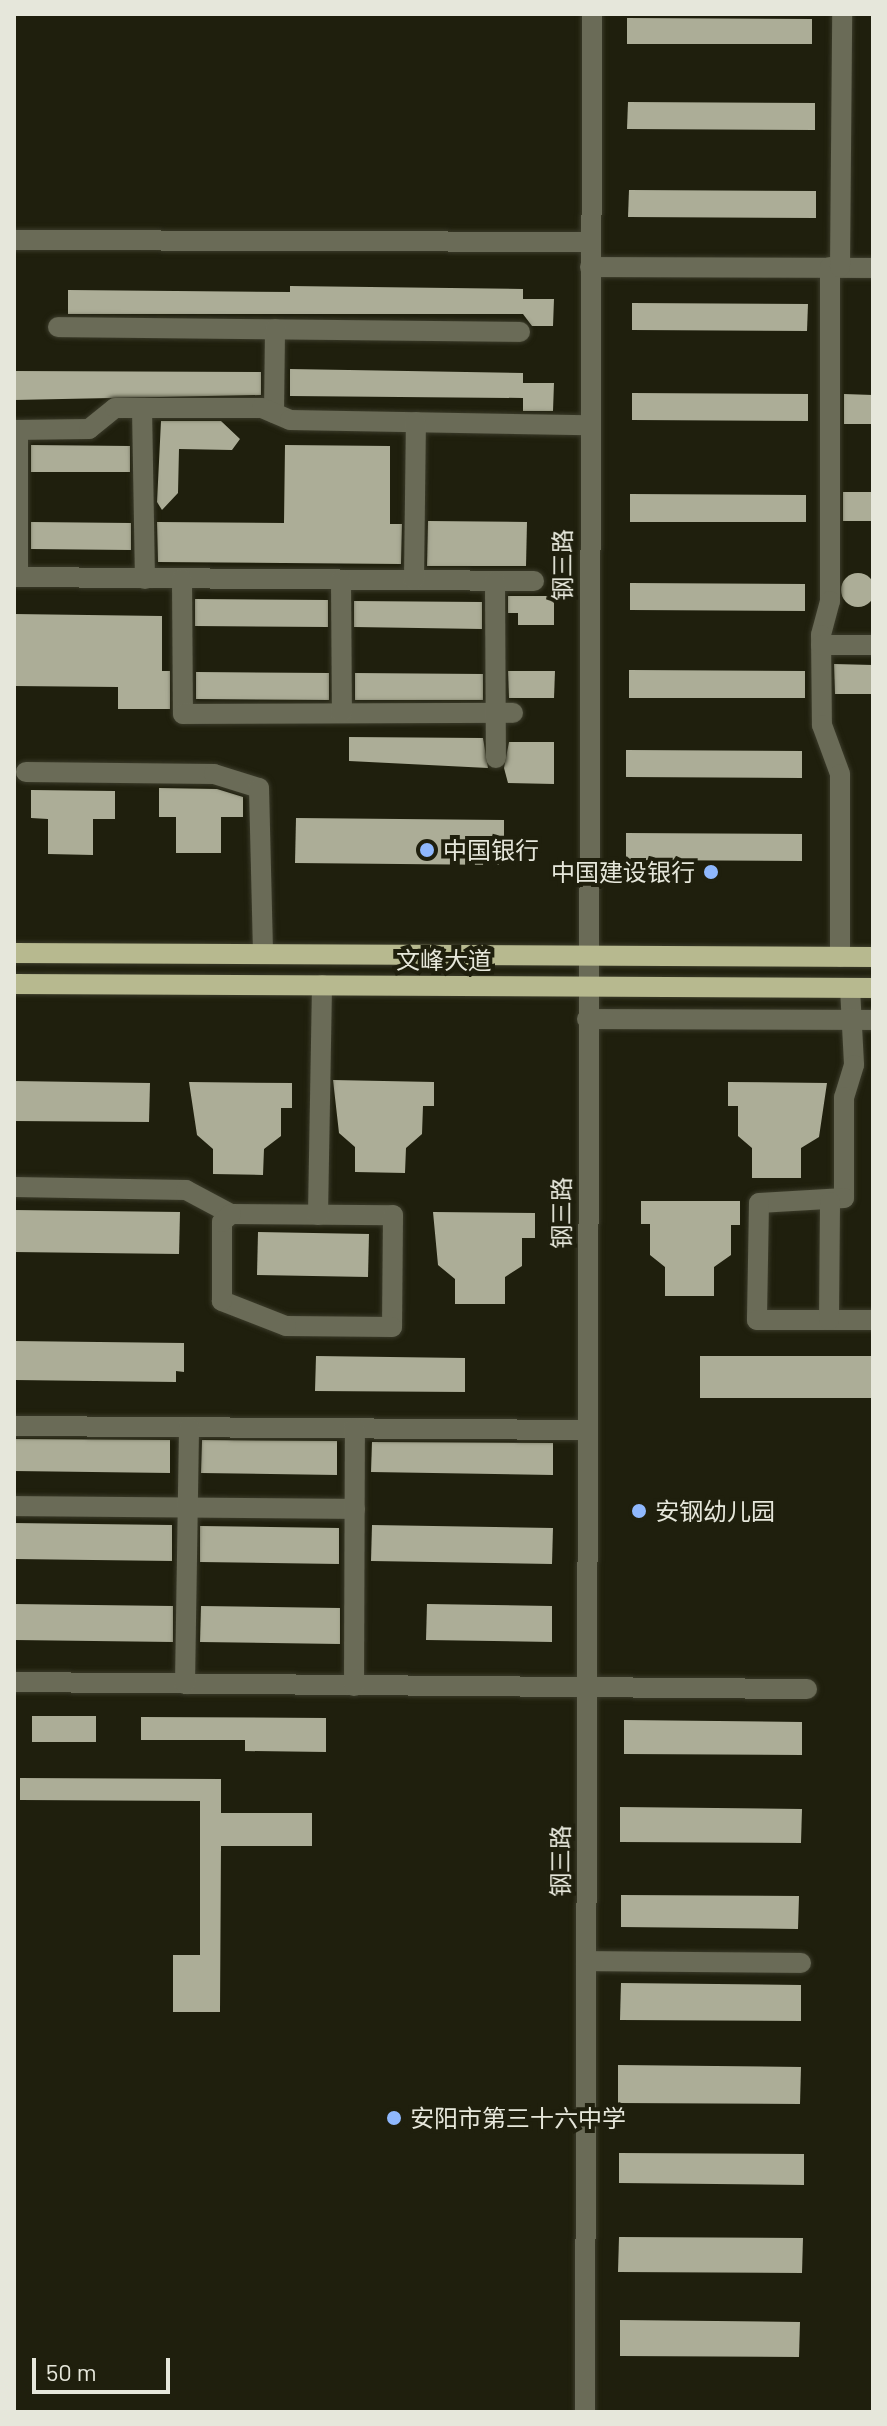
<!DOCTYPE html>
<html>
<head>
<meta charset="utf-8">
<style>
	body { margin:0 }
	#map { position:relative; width:887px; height:2426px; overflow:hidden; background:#1f1f0d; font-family:Barlow,"Noto Sans SC",sans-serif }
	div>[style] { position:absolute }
	.building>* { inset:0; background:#acad97 }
	.round { border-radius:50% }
	.roads { filter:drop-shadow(0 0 2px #3b3b2a) drop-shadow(0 0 2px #3b3b2a) }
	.minor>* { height:20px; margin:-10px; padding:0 10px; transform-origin:10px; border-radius:10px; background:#6a6b57 }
	.major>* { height:20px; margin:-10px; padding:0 10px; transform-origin:10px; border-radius:10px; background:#b7b98f }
	.dots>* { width:22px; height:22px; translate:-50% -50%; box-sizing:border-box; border:4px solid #1f1f0d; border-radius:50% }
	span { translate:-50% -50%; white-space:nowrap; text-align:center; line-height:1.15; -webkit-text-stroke:8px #1f1f0d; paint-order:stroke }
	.street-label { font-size:24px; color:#e6e7db }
	.poi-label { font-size:24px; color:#e6e7db }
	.left { translate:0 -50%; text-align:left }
	.right { translate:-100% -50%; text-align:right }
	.frame { position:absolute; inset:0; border:16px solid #e6e7db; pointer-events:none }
	.scale { position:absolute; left:32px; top:2358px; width:138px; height:36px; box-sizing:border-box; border:4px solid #e6e7db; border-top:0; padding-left:10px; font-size:24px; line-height:28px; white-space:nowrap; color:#e6e7db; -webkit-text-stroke:6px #1f1f0d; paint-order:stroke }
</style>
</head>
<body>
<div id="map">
	<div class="building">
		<div style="clip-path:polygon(627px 18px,812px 19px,812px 44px,627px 44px)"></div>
		<div style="clip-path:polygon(628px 102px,815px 103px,815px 130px,627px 129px)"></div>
		<div style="clip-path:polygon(629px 190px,816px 191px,816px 218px,628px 217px)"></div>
		<div style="clip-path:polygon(290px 286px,523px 289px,523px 299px,554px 299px,553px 326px,532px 326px,523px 314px,68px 314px,68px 290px,290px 292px)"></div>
		<div style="clip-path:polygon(632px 303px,808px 304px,807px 331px,632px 330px)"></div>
		<div style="clip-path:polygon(290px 369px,523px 373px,523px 383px,554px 383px,553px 411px,523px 411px,523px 398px,290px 396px)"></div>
		<div style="clip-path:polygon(14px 371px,261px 372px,261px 395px,14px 400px)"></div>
		<div style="clip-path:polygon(632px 393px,808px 394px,808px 421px,632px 420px)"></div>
		<div style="clip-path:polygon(844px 394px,873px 395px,873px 424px,844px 424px)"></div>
		<div style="clip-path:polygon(161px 421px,221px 421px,240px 439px,232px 450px,179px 449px,178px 493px,162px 510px,157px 502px)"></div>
		<div style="clip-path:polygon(31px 445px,130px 446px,130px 472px,31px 472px)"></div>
		<div style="clip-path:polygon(285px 445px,390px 446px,390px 524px,402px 524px,401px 564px,158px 562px,157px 522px,284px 523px)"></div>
		<div style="clip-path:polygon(843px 492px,873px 492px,873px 521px,843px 521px)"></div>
		<div style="clip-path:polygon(630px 494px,806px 495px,806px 522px,630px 522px)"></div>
		<div style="clip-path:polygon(428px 521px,527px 522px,526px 566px,427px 566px)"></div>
		<div style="clip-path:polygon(31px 522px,131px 523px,131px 550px,31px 549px)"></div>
		<div class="round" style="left:841px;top:573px;width:34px;height:34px"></div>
		<div style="clip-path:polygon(630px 583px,805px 584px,805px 611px,630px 610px)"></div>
		<div style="clip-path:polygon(508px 596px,554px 596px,554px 625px,518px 625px,518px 613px,508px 613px)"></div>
		<div style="clip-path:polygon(195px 599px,328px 600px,328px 627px,195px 626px)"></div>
		<div style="clip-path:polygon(354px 601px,482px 602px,482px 629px,354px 627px)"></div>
		<div style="clip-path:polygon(14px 614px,162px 616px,162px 671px,170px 671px,170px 709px,118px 709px,118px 687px,14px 686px)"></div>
		<div style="clip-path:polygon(834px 664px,873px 665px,873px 694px,835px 694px)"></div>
		<div style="clip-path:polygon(629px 670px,805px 671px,805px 698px,629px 698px)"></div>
		<div style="clip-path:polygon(508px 671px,555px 671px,554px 698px,509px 698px)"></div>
		<div style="clip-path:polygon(196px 672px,329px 673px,329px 700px,196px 699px)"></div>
		<div style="clip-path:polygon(355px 673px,483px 674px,483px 700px,355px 700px)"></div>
		<div style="clip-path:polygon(349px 737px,483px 738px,488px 768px,349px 761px)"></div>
		<div style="clip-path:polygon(509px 742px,554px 742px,554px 784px,508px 783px,504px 768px)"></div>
		<div style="clip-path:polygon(626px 750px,802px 751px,802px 778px,626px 777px)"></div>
		<div style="clip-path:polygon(159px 788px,217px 789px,243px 797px,243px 817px,221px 817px,221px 853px,176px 853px,176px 817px,159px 817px)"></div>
		<div style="clip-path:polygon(31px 790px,115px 791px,115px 819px,93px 819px,93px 855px,48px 854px,48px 819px,31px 818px)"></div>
		<div style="clip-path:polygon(296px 818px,504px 820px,504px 865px,295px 863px)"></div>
		<div style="clip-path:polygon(626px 833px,802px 834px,802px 861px,626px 860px)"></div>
		<div style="clip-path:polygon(333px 1080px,434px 1082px,434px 1106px,423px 1106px,422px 1134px,406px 1148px,405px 1173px,355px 1172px,355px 1147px,339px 1133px)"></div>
		<div style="clip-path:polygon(14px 1081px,150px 1083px,149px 1122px,14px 1121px)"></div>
		<div style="clip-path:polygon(189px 1082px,292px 1083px,292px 1108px,281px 1108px,281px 1136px,264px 1149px,263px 1175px,213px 1174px,213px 1149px,197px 1135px)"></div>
		<div style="clip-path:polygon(728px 1082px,827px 1083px,819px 1137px,801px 1148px,801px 1178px,752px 1178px,752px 1148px,738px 1136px,738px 1106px,728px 1106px)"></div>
		<div style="clip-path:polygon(641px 1201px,740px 1201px,740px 1225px,731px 1225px,731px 1255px,714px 1267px,714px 1296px,665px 1296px,665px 1267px,650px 1255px,650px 1224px,641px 1224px)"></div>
		<div style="clip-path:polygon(14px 1210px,180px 1212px,179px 1254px,14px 1252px)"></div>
		<div style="clip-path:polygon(433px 1212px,535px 1213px,535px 1238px,522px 1238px,522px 1266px,505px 1277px,505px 1304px,455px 1304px,455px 1279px,438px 1265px)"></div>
		<div style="clip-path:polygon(258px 1232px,369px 1234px,368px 1277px,257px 1275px)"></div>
		<div style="clip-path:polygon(14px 1341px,184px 1343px,184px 1372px,176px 1371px,176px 1382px,14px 1380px)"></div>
		<div style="clip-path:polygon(316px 1356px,465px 1358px,465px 1392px,315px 1391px)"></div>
		<div style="clip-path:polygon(700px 1356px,873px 1356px,873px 1398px,700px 1398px)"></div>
		<div style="clip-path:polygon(14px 1439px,170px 1440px,170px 1473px,14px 1471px)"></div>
		<div style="clip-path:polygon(202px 1440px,337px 1441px,337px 1475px,201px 1473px)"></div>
		<div style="clip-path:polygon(372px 1442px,553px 1443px,553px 1475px,371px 1472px)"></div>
		<div style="clip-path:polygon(14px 1523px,172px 1525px,172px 1561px,14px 1559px)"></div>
		<div style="clip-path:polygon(372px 1525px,553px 1528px,552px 1564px,371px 1561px)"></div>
		<div style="clip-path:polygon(200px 1526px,339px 1528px,339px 1564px,200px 1562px)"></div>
		<div style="clip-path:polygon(14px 1604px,173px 1606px,173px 1642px,14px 1640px)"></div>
		<div style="clip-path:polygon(427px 1604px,552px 1606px,552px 1642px,426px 1640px)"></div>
		<div style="clip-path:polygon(201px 1606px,340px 1608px,340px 1644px,200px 1642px)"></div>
		<div style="clip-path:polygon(32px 1716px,96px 1716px,96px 1742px,32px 1742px)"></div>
		<div style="clip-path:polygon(141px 1717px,326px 1718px,326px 1752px,245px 1751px,245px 1740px,141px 1740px)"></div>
		<div style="clip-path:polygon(624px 1720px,802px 1722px,802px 1755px,624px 1754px)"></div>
		<div style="clip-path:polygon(20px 1778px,221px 1779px,221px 1813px,312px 1813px,312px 1846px,221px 1846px,220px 2012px,173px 2012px,173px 1955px,200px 1955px,200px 1801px,20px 1800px)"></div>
		<div style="clip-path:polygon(620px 1807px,802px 1809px,801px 1843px,620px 1842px)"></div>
		<div style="clip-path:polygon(621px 1895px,799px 1896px,798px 1929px,621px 1927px)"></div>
		<div style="clip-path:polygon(621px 1983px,801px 1985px,801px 2021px,620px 2020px)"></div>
		<div style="clip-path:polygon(618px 2065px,801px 2067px,800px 2104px,618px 2103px)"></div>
		<div style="clip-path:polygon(619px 2153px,804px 2154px,804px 2185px,619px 2183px)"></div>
		<div style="clip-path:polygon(619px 2237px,803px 2238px,802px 2273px,618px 2272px)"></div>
		<div style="clip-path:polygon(620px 2320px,800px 2322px,799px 2357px,620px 2356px)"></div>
	</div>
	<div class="roads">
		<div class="minor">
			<div style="left:14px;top:240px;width:576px;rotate:0.2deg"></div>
			<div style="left:590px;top:267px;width:283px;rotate:0.2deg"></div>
			<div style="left:830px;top:267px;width:334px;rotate:90deg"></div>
			<div style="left:830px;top:601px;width:35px;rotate:105deg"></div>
			<div style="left:821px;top:635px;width:90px;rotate:89.4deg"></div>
			<div style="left:822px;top:725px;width:52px;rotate:69.8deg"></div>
			<div style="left:840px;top:774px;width:183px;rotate:90deg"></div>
			<div style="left:840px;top:267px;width:253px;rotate:-89.5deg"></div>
			<div style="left:58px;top:327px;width:462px;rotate:0.6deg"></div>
			<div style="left:142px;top:408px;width:171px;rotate:89deg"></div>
			<div style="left:274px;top:413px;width:84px;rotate:-89.3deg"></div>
			<div style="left:14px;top:430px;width:75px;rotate:-0.8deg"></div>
			<div style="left:89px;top:429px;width:33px;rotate:-39deg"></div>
			<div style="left:115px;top:408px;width:147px"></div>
			<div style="left:262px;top:408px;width:30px;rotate:23deg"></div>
			<div style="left:290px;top:420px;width:298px;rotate:1deg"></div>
			<div style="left:18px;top:430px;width:147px;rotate:90deg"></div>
			<div style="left:14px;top:577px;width:520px;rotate:0.44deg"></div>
			<div style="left:182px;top:579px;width:135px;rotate:89.6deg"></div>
			<div style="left:183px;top:714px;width:330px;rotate:-0.2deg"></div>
			<div style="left:341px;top:580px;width:133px;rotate:89.6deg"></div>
			<div style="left:414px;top:580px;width:158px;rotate:-89.3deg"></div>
			<div style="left:495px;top:581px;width:177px;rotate:89.7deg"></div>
			<div style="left:821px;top:645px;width:52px"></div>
			<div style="left:26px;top:772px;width:188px;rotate:0.6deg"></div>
			<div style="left:214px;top:774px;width:47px;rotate:17.3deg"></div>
			<div style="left:259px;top:788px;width:166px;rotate:88.6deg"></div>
			<div style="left:850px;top:988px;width:77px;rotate:87deg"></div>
			<div style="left:854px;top:1065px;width:34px;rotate:107deg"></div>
			<div style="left:844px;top:1097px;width:101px;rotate:90deg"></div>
			<div style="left:844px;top:1198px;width:85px;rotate:176.6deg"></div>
			<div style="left:759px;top:1203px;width:117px;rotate:91deg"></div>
			<div style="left:757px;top:1320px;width:116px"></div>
			<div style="left:587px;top:1019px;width:286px;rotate:0.2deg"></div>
			<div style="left:14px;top:1187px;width:172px;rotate:1deg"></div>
			<div style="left:186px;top:1190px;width:51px;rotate:28.1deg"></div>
			<div style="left:231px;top:1214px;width:162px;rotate:0.4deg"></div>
			<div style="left:393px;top:1215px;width:112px;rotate:90.5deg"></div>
			<div style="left:392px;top:1327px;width:106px;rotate:-179.5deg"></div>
			<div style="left:286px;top:1326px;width:69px;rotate:-158.7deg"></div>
			<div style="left:222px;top:1301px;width:79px;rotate:-90deg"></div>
			<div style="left:222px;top:1222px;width:12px;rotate:-42deg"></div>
			<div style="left:318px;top:1215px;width:230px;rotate:-89deg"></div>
			<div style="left:829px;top:1320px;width:118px;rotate:-89.5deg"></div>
			<div style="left:14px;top:1426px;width:573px;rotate:0.4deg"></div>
			<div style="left:14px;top:1506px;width:341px;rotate:0.5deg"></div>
			<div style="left:14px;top:1682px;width:793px;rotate:0.51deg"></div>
			<div style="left:185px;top:1684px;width:257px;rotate:-89.1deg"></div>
			<div style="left:354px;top:1686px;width:258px;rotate:-89.8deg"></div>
			<div style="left:586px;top:1961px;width:215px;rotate:0.5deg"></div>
			<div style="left:585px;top:2412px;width:2398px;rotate:-89.83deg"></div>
		</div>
		<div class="major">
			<div style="left:14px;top:953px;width:859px;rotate:0.27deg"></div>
			<div style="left:14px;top:984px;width:859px;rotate:0.27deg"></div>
		</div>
	</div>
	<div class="dots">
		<div style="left:427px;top:850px;background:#8fb8fd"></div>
		<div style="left:711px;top:872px;background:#8fb8fd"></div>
		<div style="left:639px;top:1511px;background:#8fb8fd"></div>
		<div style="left:394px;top:2118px;background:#8fb8fd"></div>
	</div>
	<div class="street-label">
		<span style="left:562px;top:565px;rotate:-90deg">钢三路</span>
		<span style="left:444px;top:960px">文峰大道</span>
		<span style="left:561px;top:1213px;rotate:-90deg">钢三路</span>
		<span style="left:560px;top:1861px;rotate:-90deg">钢三路</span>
	</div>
	<div class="poi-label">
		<span class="left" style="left:443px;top:850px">中国银行</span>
		<span class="right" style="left:695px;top:872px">中国建设银行</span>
		<span class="left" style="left:655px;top:1511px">安钢幼儿园</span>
		<span class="left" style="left:410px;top:2118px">安阳市第三十六中学</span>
	</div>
	<div class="frame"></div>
	<div class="scale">50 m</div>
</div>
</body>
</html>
